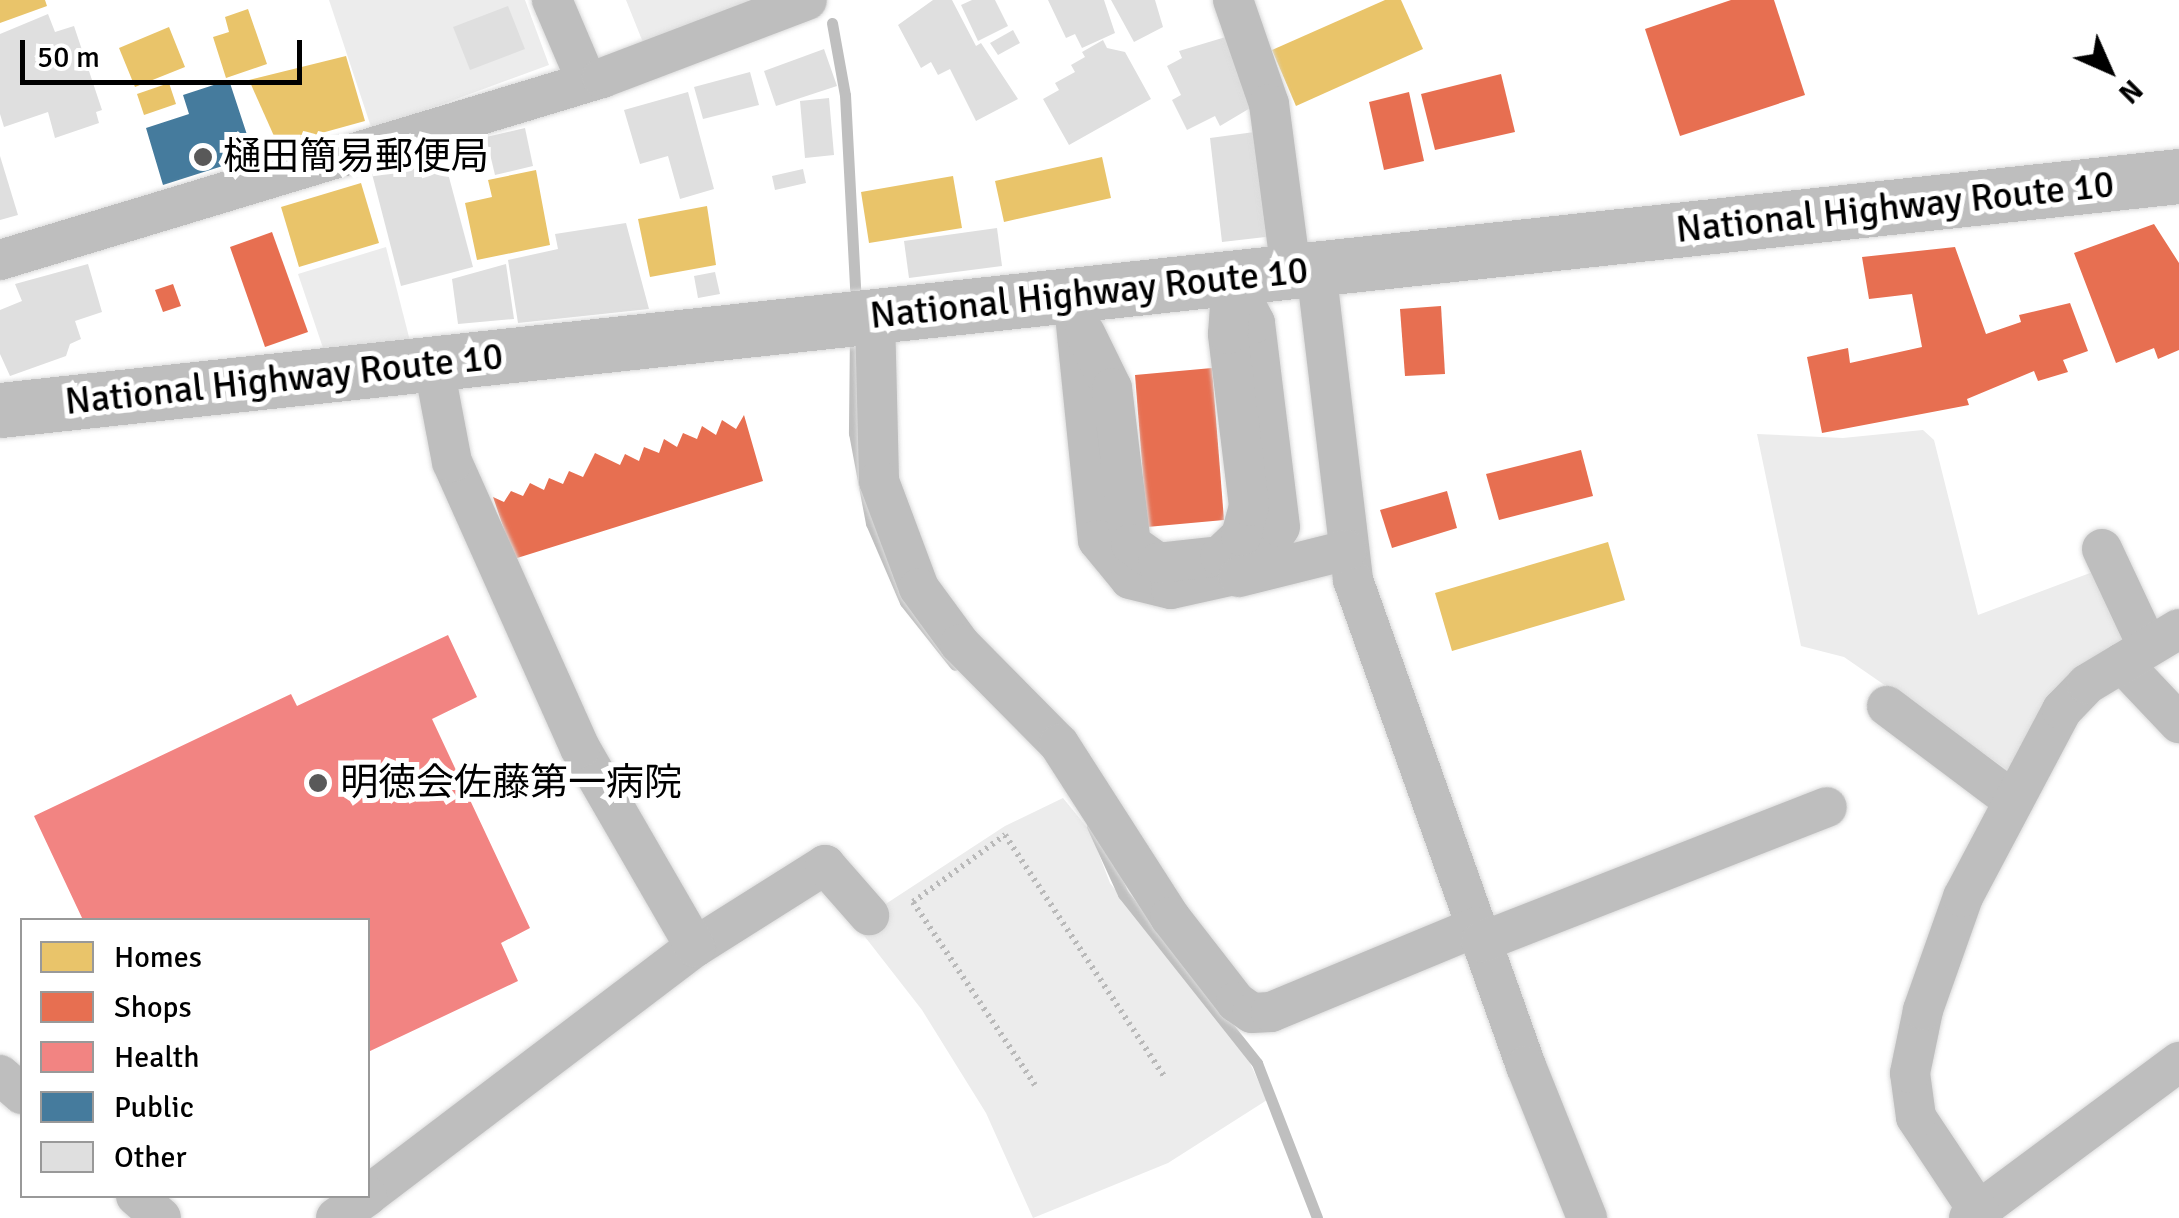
<!DOCTYPE html>
<html>
<head>
<meta charset="utf-8">
<style>
	body { margin:0 }
	#map { position:relative; width:2179px; height:1218px; overflow:hidden; background:#fff; font-family:Signika,"Noto Sans JP",sans-serif }
	div>[style] { position:absolute }
	.green>* { inset:0; background:#ececec }
	.homes>* { inset:0; background:#e9c46a }
	.shops>* { inset:0; background:#e76f51 }
	.health>* { inset:0; background:#f28482 }
	.public>* { inset:0; background:#457b9d }
	.stream>* { height:11px; margin:-5.5px; padding:0 5.5px; transform-origin:5.5px; border-radius:5.5px; background:#bfbfbf }
	.building>* { inset:0; background:#dfdfdf }
	.path>* { height:6px; margin-top:-3px; transform-origin:0; background:repeating-linear-gradient(90deg,#b9b9b9 0 2.5px,transparent 0 7.5px) }
	.roads { filter:drop-shadow(0 0 2px #dbdbdb) drop-shadow(0 0 2px #dbdbdb) }
	.minor>* { height:40px; margin:-20px; padding:0 20px; transform-origin:20px; border-radius:20px; background:#bebebe }
	.highway>* { height:55px; margin:-27.5px; padding:0 27.5px; transform-origin:27.5px; border-radius:27.5px; background:#bebebe }
	.dots>* { width:28px; height:28px; translate:-50% -50%; box-sizing:border-box; border:5px solid #fff; border-radius:50% }
	span { translate:-50% -50%; white-space:nowrap; text-align:center; line-height:1.15; -webkit-text-stroke:10px #fff; paint-order:stroke }
	.poi-label { font-size:38px; color:#000 }
	.left { translate:0 -50%; text-align:left }
	.street-label { font-size:38px; color:#000 }
	.legend { position:absolute; left:20px; top:918px; width:350px; height:280px; box-sizing:border-box; background:#fff; border:2px solid #999; margin:0; padding:12px 18px; list-style:none; font-size:30px; color:#000 }
	.legend li { display:flex; align-items:center; gap:20px; height:50px }
	.legend b { width:50px; border:2px solid #999 }
	.north { position:absolute; left:2059px; top:20px; width:100px; height:100px; -webkit-text-stroke:8px #fff; paint-order:stroke; rotate:135deg; font-size:28px; font-weight:700; line-height:40px; text-align:center; color:#000 }
	.north::after { content:''; display:block; margin:auto; width:35px; height:45px; background:#000; clip-path:polygon(50% 0,100% 100%,50% 72%,0 100%) }
	.scale { position:absolute; left:20px; top:40px; width:282px; height:45px; box-sizing:border-box; border:5px solid #000; border-top:0; padding-left:12px; font-size:30px; line-height:35px; white-space:nowrap; color:#000; -webkit-text-stroke:8px #fff; paint-order:stroke }
</style>
</head>
<body>
<div id="map">
	<div class="green">
		<div style="clip-path:polygon(329px 0,525px 0,549px 65px,372px 130px)"></div>
		<div style="clip-path:polygon(626px 0,758px 0,644px 45px)"></div>
		<div style="clip-path:polygon(386px 247px,410px 341px,323px 348px,298px 274px)"></div>
		<div style="clip-path:polygon(1923px 430px,1934px 440px,1978px 615px,2098px 570px,2126px 641px,2009px 771px,1844px 657px,1801px 646px,1757px 434px,1843px 438px)"></div>
		<div style="clip-path:polygon(1063px 798px,1090px 831px,1110px 883px,1245px 1052px,1267px 1100px,1168px 1163px,1033px 1218px,986px 1113px,922px 1010px,855px 924px,1005px 826px)"></div>
	</div>
	<div class="homes">
		<div style="clip-path:polygon(0 0,45px 0,47px 6px,0 23px)"></div>
		<div style="clip-path:polygon(1385px 0,1401px 0,1423px 49px,1296px 106px,1272px 50px)"></div>
		<div style="clip-path:polygon(248px 9px,267px 64px,226px 78px,213px 37px,229px 32px,225px 17px)"></div>
		<div style="clip-path:polygon(169px 27px,185px 67px,135px 87px,119px 48px)"></div>
		<div style="clip-path:polygon(346px 56px,365px 121px,278px 145px,249px 80px)"></div>
		<div style="clip-path:polygon(169px 83px,176px 104px,144px 115px,137px 94px)"></div>
		<div style="clip-path:polygon(1102px 157px,1111px 198px,1004px 222px,995px 181px)"></div>
		<div style="clip-path:polygon(536px 170px,550px 245px,477px 260px,465px 203px,492px 197px,488px 180px)"></div>
		<div style="clip-path:polygon(953px 176px,962px 228px,869px 243px,861px 192px)"></div>
		<div style="clip-path:polygon(361px 183px,379px 243px,299px 267px,281px 207px)"></div>
		<div style="clip-path:polygon(707px 206px,716px 265px,650px 277px,638px 219px)"></div>
		<div style="clip-path:polygon(1608px 542px,1625px 600px,1452px 651px,1435px 593px)"></div>
	</div>
	<div class="shops">
		<div style="clip-path:polygon(1731px 0,1774px 0,1805px 95px,1680px 136px,1645px 29px)"></div>
		<div style="clip-path:polygon(1501px 74px,1515px 132px,1435px 150px,1421px 94px)"></div>
		<div style="clip-path:polygon(1409px 92px,1424px 161px,1384px 170px,1369px 102px)"></div>
		<div style="clip-path:polygon(2154px 224px,2179px 263px,2179px 350px,2158px 359px,2154px 348px,2116px 363px,2074px 253px)"></div>
		<div style="clip-path:polygon(272px 232px,308px 332px,265px 347px,230px 247px)"></div>
		<div style="clip-path:polygon(1955px 247px,1986px 334px,2021px 322px,2019px 315px,2070px 303px,2088px 351px,2063px 360px,2068px 372px,2038px 381px,2034px 371px,1967px 399px,1969px 405px,1822px 433px,1807px 357px,1848px 348px,1850px 363px,1922px 347px,1912px 294px,1869px 299px,1862px 257px)"></div>
		<div style="clip-path:polygon(173px 284px,181px 306px,163px 312px,155px 290px)"></div>
		<div style="clip-path:polygon(1441px 306px,1445px 374px,1405px 376px,1400px 309px)"></div>
		<div style="clip-path:polygon(1212px 368px,1224px 520px,1147px 527px,1135px 375px)"></div>
		<div style="clip-path:polygon(744px 415px,763px 481px,514px 559px,493px 497px,504px 502px,511px 491px,523px 496px,530px 483px,544px 490px,549px 478px,563px 484px,569px 471px,583px 477px,595px 453px,620px 465px,625px 454px,639px 461px,644px 447px,659px 453px,664px 439px,677px 447px,683px 433px,697px 439px,702px 426px,716px 435px,722px 420px,736px 429px)"></div>
		<div style="clip-path:polygon(1581px 450px,1593px 496px,1499px 520px,1486px 474px)"></div>
		<div style="clip-path:polygon(1447px 491px,1457px 528px,1392px 548px,1380px 510px)"></div>
	</div>
	<div class="health">
		<div style="clip-path:polygon(448px 635px,477px 697px,432px 719px,530px 928px,501px 943px,518px 981px,368px 1052px,368px 920px,83px 920px,34px 816px,291px 694px,297px 706px)"></div>
	</div>
	<div class="public">
		<div style="clip-path:polygon(229px 80px,254px 156px,163px 185px,146px 128px,189px 114px,183px 95px)"></div>
	</div>
	<div class="stream">
		<div style="left:832px;top:23px;width:73px;rotate:79.8deg"></div>
		<div style="left:845px;top:95px;width:207px;rotate:87deg"></div>
		<div style="left:855px;top:331px;width:102px;rotate:90.6deg"></div>
		<div style="left:854px;top:433px;width:92px;rotate:79.3deg"></div>
		<div style="left:871px;top:523px;width:86px;rotate:66.7deg"></div>
		<div style="left:905px;top:602px;width:80px;rotate:51.6deg"></div>
		<div style="left:1092px;top:826px;width:75px;rotate:65.5deg"></div>
		<div style="left:1123px;top:894px;width:216px;rotate:51.6deg"></div>
		<div style="left:1257px;top:1063px;width:166px;rotate:68.8deg"></div>
	</div>
	<div class="building">
		<div style="clip-path:polygon(933px 0,952px 0,976px 46px,981px 43px,1018px 99px,976px 121px,950px 69px,938px 75px,931px 62px,921px 68px,898px 25px)"></div>
		<div style="clip-path:polygon(972px 0,995px 0,1008px 26px,978px 41px,961px 5px)"></div>
		<div style="clip-path:polygon(1048px 0,1104px 0,1115px 33px,1082px 48px,1075px 34px,1066px 38px)"></div>
		<div style="clip-path:polygon(1111px 0,1155px 0,1163px 27px,1134px 42px)"></div>
		<div style="clip-path:polygon(508px 6px,525px 49px,470px 70px,453px 27px)"></div>
		<div style="clip-path:polygon(48px 14px,55px 32px,74px 26px,102px 110px,96px 112px,99px 123px,55px 138px,48px 112px,4px 127px,0 114px,0 34px)"></div>
		<div style="clip-path:polygon(1013px 30px,1020px 43px,998px 55px,990px 43px)"></div>
		<div style="clip-path:polygon(1229px 36px,1262px 101px,1220px 126px,1215px 116px,1187px 130px,1172px 100px,1181px 95px,1167px 66px,1182px 58px,1179px 51px)"></div>
		<div style="clip-path:polygon(1103px 40px,1107px 48px,1125px 52px,1151px 99px,1069px 145px,1043px 99px,1059px 90px,1055px 83px,1075px 72px,1071px 65px,1085px 57px,1082px 52px)"></div>
		<div style="clip-path:polygon(824px 49px,837px 86px,776px 106px,764px 71px)"></div>
		<div style="clip-path:polygon(750px 72px,759px 105px,703px 119px,694px 87px)"></div>
		<div style="clip-path:polygon(688px 92px,714px 189px,680px 199px,668px 156px,640px 164px,624px 110px)"></div>
		<div style="clip-path:polygon(829px 98px,834px 155px,805px 158px,800px 101px)"></div>
		<div style="clip-path:polygon(525px 128px,533px 166px,495px 175px,486px 137px)"></div>
		<div style="clip-path:polygon(1262px 131px,1274px 236px,1222px 242px,1210px 138px)"></div>
		<div style="clip-path:polygon(442px 151px,473px 267px,401px 286px,371px 170px)"></div>
		<div style="clip-path:polygon(0 156px,18px 215px,0 220px)"></div>
		<div style="clip-path:polygon(803px 169px,806px 183px,775px 190px,772px 176px)"></div>
		<div style="clip-path:polygon(626px 223px,649px 309px,518px 323px,508px 260px,558px 249px,555px 234px)"></div>
		<div style="clip-path:polygon(997px 228px,1002px 266px,909px 278px,904px 241px)"></div>
		<div style="clip-path:polygon(88px 264px,102px 312px,75px 321px,81px 339px,70px 344px,66px 356px,10px 376px,0 354px,0 310px,22px 301px,15px 284px)"></div>
		<div style="clip-path:polygon(506px 264px,514px 319px,458px 324px,452px 279px)"></div>
		<div style="clip-path:polygon(715px 272px,720px 294px,698px 298px,694px 276px)"></div>
	</div>
	<div class="path">
		<div style="left:1035px;top:1085px;width:220px;rotate:-123.7deg"></div>
		<div style="left:913px;top:902px;width:114px;rotate:-36.1deg"></div>
		<div style="left:1005px;top:835px;width:292px;rotate:56.6deg"></div>
	</div>
	<div class="roads">
		<div class="minor">
			<div style="left:552px;top:0;width:89px;rotate:66.9deg"></div>
			<div style="left:1233px;top:0;width:110px;rotate:70.9deg"></div>
			<div style="left:1269px;top:104px;width:168px;rotate:82.5deg"></div>
			<div style="left:0;top:260px;width:629px;rotate:-16.82deg"></div>
			<div style="left:602px;top:78px;width:219px;rotate:-20.8deg"></div>
			<div style="left:1316px;top:269px;width:313px;rotate:83.2deg"></div>
			<div style="left:1353px;top:580px;width:516px;rotate:70.41deg"></div>
			<div style="left:1526px;top:1066px;width:164px;rotate:68.1deg"></div>
			<div style="left:1073px;top:295px;width:246px;rotate:84.2deg"></div>
			<div style="left:1098px;top:540px;width:50px;rotate:50.6deg"></div>
			<div style="left:1130px;top:579px;width:42px;rotate:13.7deg"></div>
			<div style="left:1171px;top:589px;width:74px;rotate:-12.5deg"></div>
			<div style="left:1243px;top:573px;width:21px;rotate:-35deg"></div>
			<div style="left:1260px;top:561px;width:39px;rotate:-60deg"></div>
			<div style="left:1280px;top:527px;width:206px;rotate:-97deg"></div>
			<div style="left:1255px;top:323px;width:51px;rotate:-117.1deg"></div>
			<div style="left:875px;top:316px;width:165px;rotate:88.6deg"></div>
			<div style="left:879px;top:481px;width:114px;rotate:69.5deg"></div>
			<div style="left:919px;top:588px;width:69px;rotate:53.8deg"></div>
			<div style="left:960px;top:644px;width:141px;rotate:45.3deg"></div>
			<div style="left:1059px;top:744px;width:206px;rotate:57.3deg"></div>
			<div style="left:1170px;top:917px;width:108px;rotate:52.2deg"></div>
			<div style="left:1236px;top:1002px;width:19px;rotate:35deg"></div>
			<div style="left:1252px;top:1013px;width:19px;rotate:-3deg"></div>
			<div style="left:1271px;top:1012px;width:222px;rotate:-22.5deg"></div>
			<div style="left:1085px;top:333px;width:61px;rotate:63.9deg"></div>
			<div style="left:1112px;top:388px;width:157px;rotate:83.1deg"></div>
			<div style="left:1131px;top:544px;width:33px;rotate:35deg"></div>
			<div style="left:1158px;top:563px;width:62px;rotate:-6.4deg"></div>
			<div style="left:1220px;top:556px;width:29px;rotate:-44deg"></div>
			<div style="left:1241px;top:536px;width:31px;rotate:-75deg"></div>
			<div style="left:1249px;top:506px;width:173px;rotate:-97deg"></div>
			<div style="left:1228px;top:334px;width:56px;rotate:-85.9deg"></div>
			<div style="left:2102px;top:549px;width:108px;rotate:64.9deg"></div>
			<div style="left:1239px;top:577px;width:111px;rotate:-14deg"></div>
			<div style="left:2122px;top:663px;width:83px;rotate:46.5deg"></div>
			<div style="left:1887px;top:706px;width:156px;rotate:36.9deg"></div>
			<div style="left:1481px;top:942px;width:371px;rotate:-21.3deg"></div>
			<div style="left:695px;top:947px;width:154px;rotate:-32.2deg"></div>
			<div style="left:825px;top:865px;width:67px;rotate:48.7deg"></div>
			<div style="left:0;top:1075px;width:29px;rotate:41deg"></div>
			<div style="left:368px;top:1195px;width:410px;rotate:-37.2deg"></div>
			<div style="left:695px;top:947px;width:230px;rotate:-120deg"></div>
			<div style="left:580px;top:748px;width:313px;rotate:-114.1deg"></div>
			<div style="left:452px;top:462px;width:102px;rotate:-100.8deg"></div>
			<div style="left:136px;top:1196px;width:33px;rotate:41deg"></div>
			<div style="left:336px;top:1218px;width:38px;rotate:-35deg"></div>
			<div style="left:1969px;top:1218px;width:262px;rotate:-36.6deg"></div>
			<div style="left:1983px;top:1218px;width:121px;rotate:-123.6deg"></div>
			<div style="left:1916px;top:1117px;width:44px;rotate:-97.8deg"></div>
			<div style="left:1910px;top:1073px;width:64px;rotate:-78.3deg"></div>
			<div style="left:1923px;top:1010px;width:120px;rotate:-70.5deg"></div>
			<div style="left:1963px;top:897px;width:212px;rotate:-62.1deg"></div>
			<div style="left:2062px;top:710px;width:36px;rotate:-46deg"></div>
			<div style="left:2087px;top:684px;width:107px;rotate:-30.9deg"></div>
		</div>
		<div class="highway">
			<div style="left:0;top:410px;width:2192px;rotate:-6.13deg"></div>
		</div>
	</div>
	<div class="dots">
		<div style="left:203px;top:157px;background:#595959"></div>
		<div style="left:318px;top:783px;background:#595959"></div>
	</div>
	<div class="poi-label">
		<span class="left" style="left:223px;top:157px">樋田簡易郵便局</span>
		<span class="left" style="left:340px;top:783px">明徳会佐藤第一病院</span>
	</div>
	<div class="street-label">
		<span style="left:1895px;top:207px;rotate:-6deg">National Highway Route 10</span>
		<span style="left:1089px;top:293px;rotate:-6deg">National Highway Route 10</span>
		<span style="left:284px;top:379px;rotate:-6deg">National Highway Route 10</span>
	</div>
	<ul class="legend">
	<li><b style="height:28px;background:#e9c46a"></b>Homes</li>
	<li><b style="height:28px;background:#e76f51"></b>Shops</li>
	<li><b style="height:28px;background:#f28482"></b>Health</li>
	<li><b style="height:28px;background:#457b9d"></b>Public</li>
	<li><b style="height:28px;background:#dfdfdf"></b>Other</li>
	</ul>
	<div class="north">N</div>
	<div class="scale">50 m</div>
</div>
</body>
</html>
